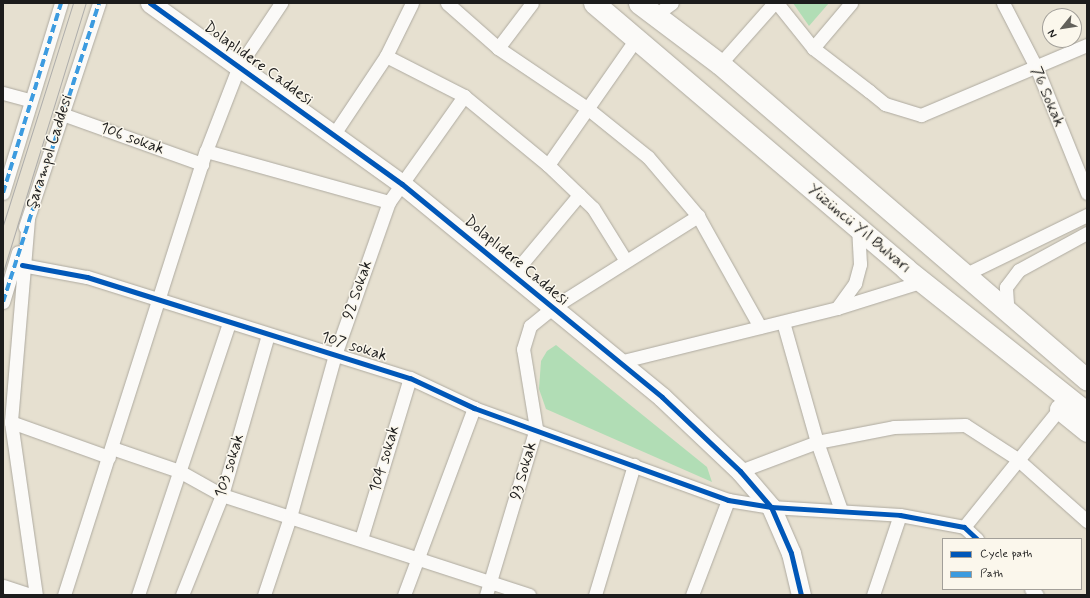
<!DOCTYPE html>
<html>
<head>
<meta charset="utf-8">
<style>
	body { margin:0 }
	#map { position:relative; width:1090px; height:598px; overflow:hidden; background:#e6e0d0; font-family:Mynerve,sans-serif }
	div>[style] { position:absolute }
	.green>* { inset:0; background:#b1ddb5 }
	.roads { filter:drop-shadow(0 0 1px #aeaaa0) drop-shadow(0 0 1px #aeaaa0) }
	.street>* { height:13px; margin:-6.5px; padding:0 6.5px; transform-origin:6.5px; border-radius:6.5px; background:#fbfaf8 }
	.secondary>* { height:19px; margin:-9.5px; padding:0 9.5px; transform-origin:9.5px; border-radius:9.5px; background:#fbfaf8 }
	.primary>* { height:21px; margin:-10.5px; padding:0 10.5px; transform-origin:10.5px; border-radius:10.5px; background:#fbfaf8 }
	.tram>* { height:1px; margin:-0.5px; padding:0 0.5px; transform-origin:0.5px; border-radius:0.5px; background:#aeadab }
	.quiet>* { height:4px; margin-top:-2px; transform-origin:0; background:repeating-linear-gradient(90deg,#3c9bdf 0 8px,transparent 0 12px) }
	.cycleway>* { height:5px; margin:-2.5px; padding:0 2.5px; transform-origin:2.5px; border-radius:2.5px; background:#0057b8 }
	span { translate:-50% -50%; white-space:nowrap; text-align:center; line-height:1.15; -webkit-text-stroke:3px #fbf7ec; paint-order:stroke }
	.street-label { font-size:16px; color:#1c1c1c }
	.frame { position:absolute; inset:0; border:4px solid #1c1c1c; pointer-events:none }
	.legend { position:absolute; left:942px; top:538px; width:140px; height:52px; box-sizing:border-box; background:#fbf7ec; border:1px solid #a29f99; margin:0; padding:5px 7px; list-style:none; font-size:12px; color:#1c1c1c }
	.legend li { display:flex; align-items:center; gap:8px; height:20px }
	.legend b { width:20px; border:1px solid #a29f99 }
	.north { position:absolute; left:1042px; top:8px; width:40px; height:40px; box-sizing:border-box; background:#fbf7ec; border:1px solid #a29f99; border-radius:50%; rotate:240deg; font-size:11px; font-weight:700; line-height:16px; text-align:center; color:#1c1c1c }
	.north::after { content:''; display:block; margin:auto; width:14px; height:18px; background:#63615b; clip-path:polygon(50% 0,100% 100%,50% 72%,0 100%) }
</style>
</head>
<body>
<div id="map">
	<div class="green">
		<div style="clip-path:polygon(793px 3px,829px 3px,809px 26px)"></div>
		<div style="clip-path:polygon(556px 345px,707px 467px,712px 482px,546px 409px,539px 389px,541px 361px,547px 351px)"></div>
	</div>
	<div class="roads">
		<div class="street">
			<div style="left:447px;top:3px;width:68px;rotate:41.4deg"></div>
			<div style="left:498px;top:48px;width:107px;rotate:34deg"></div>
			<div style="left:587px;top:108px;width:78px;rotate:38.8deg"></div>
			<div style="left:648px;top:157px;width:77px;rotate:49.7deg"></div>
			<div style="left:698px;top:216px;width:127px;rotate:60.8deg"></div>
			<div style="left:777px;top:3px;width:58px;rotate:51.3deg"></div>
			<div style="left:813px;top:48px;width:71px;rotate:37.5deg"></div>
			<div style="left:869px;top:91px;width:21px;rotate:39deg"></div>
			<div style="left:885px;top:104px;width:38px;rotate:17deg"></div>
			<div style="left:921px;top:115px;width:180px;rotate:-22.9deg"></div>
			<div style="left:1003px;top:3px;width:74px;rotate:62.7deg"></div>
			<div style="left:1037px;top:69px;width:134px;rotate:68deg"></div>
			<div style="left:658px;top:13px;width:17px;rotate:-36deg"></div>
			<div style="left:498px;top:48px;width:56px;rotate:-52.9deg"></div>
			<div style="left:813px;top:48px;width:59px;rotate:-49.8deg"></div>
			<div style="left:386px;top:56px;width:88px;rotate:27.1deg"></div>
			<div style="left:464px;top:96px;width:109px;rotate:39.4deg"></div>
			<div style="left:548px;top:165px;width:62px;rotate:43.7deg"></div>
			<div style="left:593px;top:208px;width:62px;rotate:58.1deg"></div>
			<div style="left:720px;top:64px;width:81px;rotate:-48.5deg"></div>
			<div style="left:3px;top:93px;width:28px;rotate:15deg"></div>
			<div style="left:62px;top:114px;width:149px;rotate:19.7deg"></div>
			<div style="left:334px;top:134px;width:94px;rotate:-56.3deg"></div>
			<div style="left:386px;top:56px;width:59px;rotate:-63.9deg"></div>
			<div style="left:206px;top:151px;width:190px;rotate:15.6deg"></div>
			<div style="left:548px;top:165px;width:154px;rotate:-55.1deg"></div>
			<div style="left:3px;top:193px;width:199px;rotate:-73deg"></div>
			<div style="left:28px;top:219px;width:204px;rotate:94.8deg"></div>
			<div style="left:11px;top:422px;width:175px;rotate:81.8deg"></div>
			<div style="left:25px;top:227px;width:236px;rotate:-71.7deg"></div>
			<div style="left:22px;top:265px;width:66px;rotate:10.5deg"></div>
			<div style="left:87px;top:277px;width:338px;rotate:17.4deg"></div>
			<div style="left:410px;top:378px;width:71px;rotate:25.1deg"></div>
			<div style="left:474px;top:408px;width:270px;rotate:19.9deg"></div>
			<div style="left:728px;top:500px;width:44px;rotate:9.2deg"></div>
			<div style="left:771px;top:507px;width:129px;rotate:3.5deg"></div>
			<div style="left:900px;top:515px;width:65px;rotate:10.6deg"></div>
			<div style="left:964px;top:527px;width:18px;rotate:43deg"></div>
			<div style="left:514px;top:273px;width:102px;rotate:-50.2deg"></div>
			<div style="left:966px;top:274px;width:135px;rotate:-26deg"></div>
			<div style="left:3px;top:302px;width:52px;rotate:-73.3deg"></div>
			<div style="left:1007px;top:303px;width:16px;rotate:-94deg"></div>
			<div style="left:1006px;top:287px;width:21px;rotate:-53deg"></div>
			<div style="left:1019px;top:270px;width:77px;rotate:-28.6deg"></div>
			<div style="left:837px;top:308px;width:31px;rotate:-54deg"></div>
			<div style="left:855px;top:283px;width:20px;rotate:-75deg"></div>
			<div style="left:860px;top:264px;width:37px;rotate:-93deg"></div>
			<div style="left:783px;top:322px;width:125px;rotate:74.2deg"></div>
			<div style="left:817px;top:442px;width:72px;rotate:70.6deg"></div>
			<div style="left:619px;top:362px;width:225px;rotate:-13.9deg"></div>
			<div style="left:837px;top:308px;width:81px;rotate:-17.3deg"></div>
			<div style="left:11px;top:422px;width:104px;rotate:19.7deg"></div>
			<div style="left:112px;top:448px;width:71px;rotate:18.9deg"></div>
			<div style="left:179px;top:471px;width:49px;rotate:29.2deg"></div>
			<div style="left:222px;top:495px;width:323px;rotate:18deg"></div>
			<div style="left:740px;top:471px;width:82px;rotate:-20.6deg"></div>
			<div style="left:817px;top:442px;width:78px;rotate:-11deg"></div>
			<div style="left:894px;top:427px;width:71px;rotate:-1.6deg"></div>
			<div style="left:965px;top:425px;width:61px;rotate:32.9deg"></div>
			<div style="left:1016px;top:458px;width:95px;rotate:41.6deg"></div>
			<div style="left:964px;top:527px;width:153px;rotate:-51.1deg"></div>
			<div style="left:361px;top:539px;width:168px;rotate:-73.1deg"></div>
			<div style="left:3px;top:586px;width:28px;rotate:18deg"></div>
			<div style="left:1031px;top:589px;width:8px;rotate:45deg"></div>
			<div style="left:64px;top:595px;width:466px;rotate:-72.3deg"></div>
			<div style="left:206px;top:151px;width:91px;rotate:-68.8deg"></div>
			<div style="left:239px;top:66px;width:76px;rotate:-56.3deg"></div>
			<div style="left:138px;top:595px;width:287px;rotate:-71.5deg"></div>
			<div style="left:182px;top:595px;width:108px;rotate:-68.2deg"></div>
			<div style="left:222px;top:495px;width:166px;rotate:-74deg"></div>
			<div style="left:264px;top:595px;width:82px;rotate:-71.6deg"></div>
			<div style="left:290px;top:517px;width:168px;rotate:-74.5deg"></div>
			<div style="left:335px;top:355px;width:162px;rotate:-70.6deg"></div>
			<div style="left:389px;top:202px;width:130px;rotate:-54.7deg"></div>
			<div style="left:404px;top:595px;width:200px;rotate:-69.5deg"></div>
			<div style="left:486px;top:595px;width:174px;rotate:-73.3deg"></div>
			<div style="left:536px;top:428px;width:80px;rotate:-99.3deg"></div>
			<div style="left:523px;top:349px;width:24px;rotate:-73deg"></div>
			<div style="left:530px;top:326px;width:28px;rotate:-39deg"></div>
			<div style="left:552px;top:308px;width:173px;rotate:-32.2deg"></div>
			<div style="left:595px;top:595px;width:136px;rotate:-73.3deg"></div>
			<div style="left:692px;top:595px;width:102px;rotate:-69.2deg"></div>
			<div style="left:873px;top:595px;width:84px;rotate:-71.4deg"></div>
		</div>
		<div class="secondary">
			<div style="left:150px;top:3px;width:310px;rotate:35.7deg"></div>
			<div style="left:402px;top:184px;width:336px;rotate:39.3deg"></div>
			<div style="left:662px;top:397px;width:108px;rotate:43.5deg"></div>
			<div style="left:740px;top:471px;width:48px;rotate:49.3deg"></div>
			<div style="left:771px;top:507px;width:50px;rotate:66.5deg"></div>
			<div style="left:791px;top:553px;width:43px;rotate:76.6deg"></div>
		</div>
		<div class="primary">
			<div style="left:594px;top:3px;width:410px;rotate:40.4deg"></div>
			<div style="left:906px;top:269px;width:231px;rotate:38.5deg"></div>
			<div style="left:639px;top:3px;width:101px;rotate:37deg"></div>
			<div style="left:720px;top:64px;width:484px;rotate:40.7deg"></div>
			<div style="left:1060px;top:409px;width:35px;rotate:39deg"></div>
		</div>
	</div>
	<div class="tram">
		<div style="left:3px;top:225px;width:233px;rotate:-72.5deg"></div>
		<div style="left:3px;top:272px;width:282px;rotate:-72.9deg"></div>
	</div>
	<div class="quiet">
		<div style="left:3px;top:193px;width:199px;rotate:-73deg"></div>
		<div style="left:3px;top:302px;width:314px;rotate:-72.2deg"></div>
	</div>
	<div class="cycleway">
		<div style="left:150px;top:3px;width:310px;rotate:35.7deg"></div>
		<div style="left:402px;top:184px;width:336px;rotate:39.3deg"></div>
		<div style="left:662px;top:397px;width:108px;rotate:43.5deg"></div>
		<div style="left:740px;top:471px;width:48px;rotate:49.3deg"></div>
		<div style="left:771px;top:507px;width:50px;rotate:66.5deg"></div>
		<div style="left:791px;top:553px;width:43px;rotate:76.6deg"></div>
		<div style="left:22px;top:265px;width:66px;rotate:10.5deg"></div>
		<div style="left:87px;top:277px;width:338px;rotate:17.4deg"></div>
		<div style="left:410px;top:378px;width:71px;rotate:25.1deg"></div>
		<div style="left:474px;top:408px;width:270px;rotate:19.9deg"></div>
		<div style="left:728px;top:500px;width:44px;rotate:9.2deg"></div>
		<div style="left:771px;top:507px;width:129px;rotate:3.5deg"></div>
		<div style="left:900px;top:515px;width:65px;rotate:10.6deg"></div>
		<div style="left:964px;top:527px;width:18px;rotate:43deg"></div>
	</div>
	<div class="street-label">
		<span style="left:258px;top:64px;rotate:36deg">Dolaplıdere Caddesi</span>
		<span style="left:1047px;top:97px;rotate:67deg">76 Sokak</span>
		<span style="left:132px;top:139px;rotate:20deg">106 sokak</span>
		<span style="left:50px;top:152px;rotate:-72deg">Şarampol Caddesi</span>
		<span style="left:859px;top:229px;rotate:40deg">Yüzüncü Yıl Bulvarı</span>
		<span style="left:516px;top:261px;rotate:40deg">Dolaplıdere Caddesi</span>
		<span style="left:358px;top:290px;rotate:-71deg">92 Sokak</span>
		<span style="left:354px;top:347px;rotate:17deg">107 sokak</span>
		<span style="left:385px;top:459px;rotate:-73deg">104 sokak</span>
		<span style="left:230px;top:466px;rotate:-73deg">103 sokak</span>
		<span style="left:524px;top:471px;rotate:-74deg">93 Sokak</span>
	</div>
	<div class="frame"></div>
	<ul class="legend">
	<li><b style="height:5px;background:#0057b8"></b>Cycle path</li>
	<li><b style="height:5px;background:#3c9bdf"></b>Path</li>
	</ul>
	<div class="north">N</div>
</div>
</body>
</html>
